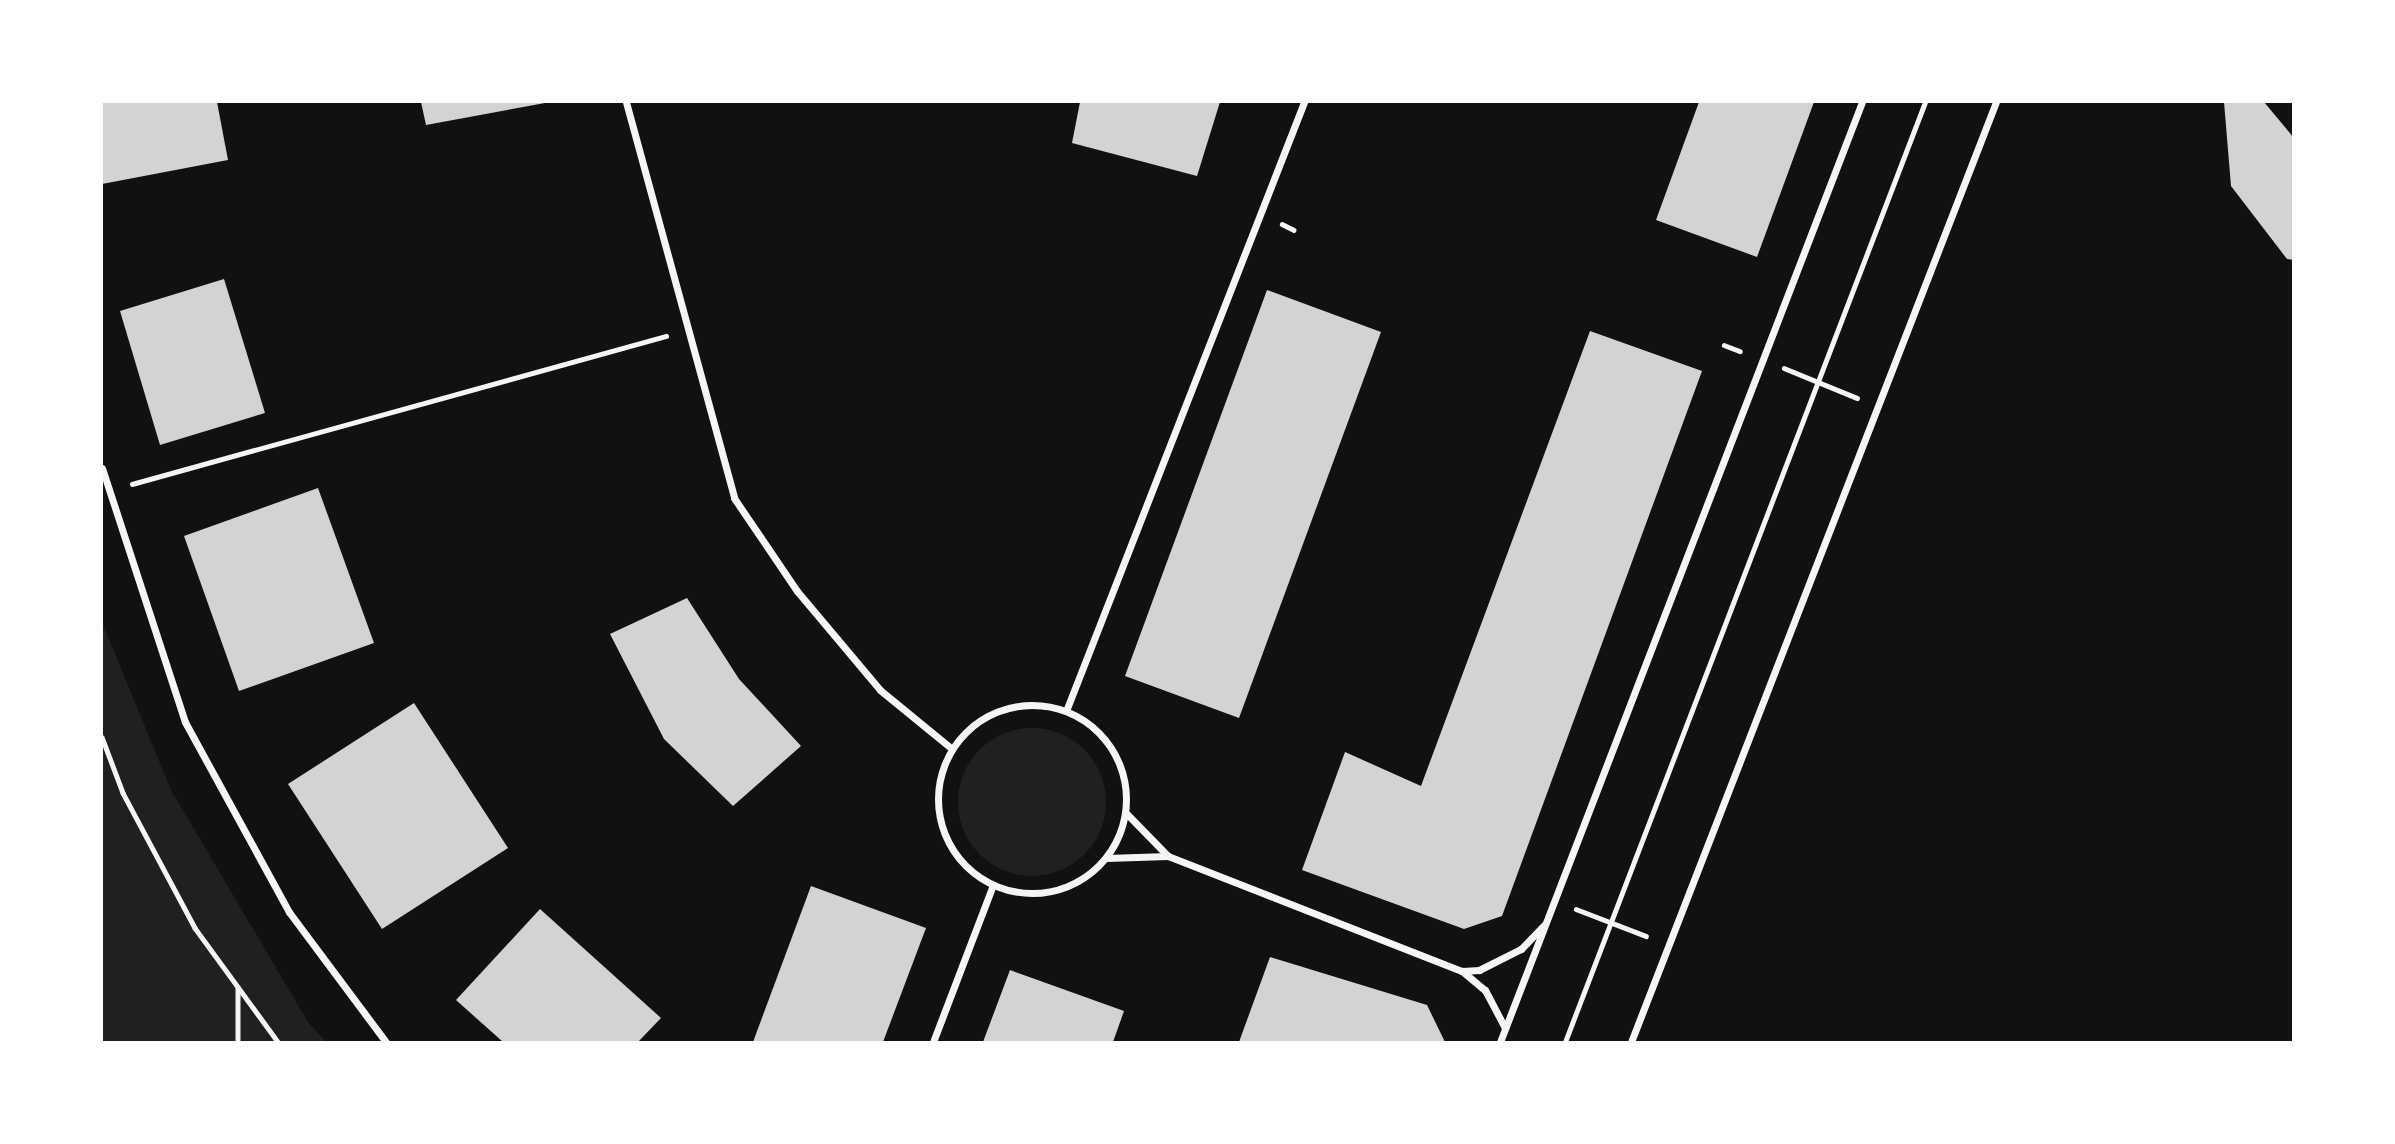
<!DOCTYPE html>
<html>
<head>
<meta charset="utf-8">
<style>
	body { margin:0 }
	#map { position:relative; width:2395px; height:1144px; overflow:hidden; background:#111; font-family:"PT Serif",serif }
	div>[style] { position:absolute }
	.green>* { inset:0; background:#202020 }
	.round { border-radius:50% }
	.building>* { inset:0; background:#d3d3d3 }
	.path>* { height:4.5px; margin:-2.25px; padding:0 2.25px; transform-origin:2.25px; border-radius:2.25px; background:#f5f5f5 }
	.minor>* { height:7px; margin:-3.5px; padding:0 3.5px; transform-origin:3.5px; border-radius:3.5px; background:#f5f5f5 }
	.minor>.ring { margin:-3.5px; padding:0; box-sizing:content-box; background:none; border:7px solid #f5f5f5; border-radius:50% }
	span { translate:-50% -50%; white-space:nowrap; text-align:center; line-height:1.15; -webkit-text-stroke:6px #fff; paint-order:stroke }
	.frame { position:absolute; inset:0; border:103px solid #fff; pointer-events:none }
</style>
</head>
<body>
<div id="map">
	<div class="green">
		<div style="clip-path:polygon(102px 622px,171px 790px,308px 1022px,326px 1042px,102px 1042px)"></div>
		<div class="round" style="left:958px;top:728px;width:148px;height:148px"></div>
	</div>
	<div class="building">
		<div style="clip-path:polygon(102px 102px,217px 102px,228px 160px,102px 184px)"></div>
		<div style="clip-path:polygon(421px 102px,545px 102px,545px 103px,426px 125px)"></div>
		<div style="clip-path:polygon(1080px 102px,1220px 102px,1197px 176px,1072px 143px)"></div>
		<div style="clip-path:polygon(1699px 102px,1814px 102px,1757px 257px,1656px 220px)"></div>
		<div style="clip-path:polygon(2224px 102px,2264px 102px,2294px 138px,2294px 260px,2287px 259px,2231px 186px)"></div>
		<div style="clip-path:polygon(224px 279px,265px 413px,160px 445px,120px 311px)"></div>
		<div style="clip-path:polygon(1267px 290px,1381px 332px,1239px 718px,1125px 676px)"></div>
		<div style="clip-path:polygon(1590px 331px,1702px 371px,1502px 916px,1464px 929px,1302px 870px,1345px 752px,1421px 786px)"></div>
		<div style="clip-path:polygon(318px 488px,374px 643px,239px 691px,184px 536px)"></div>
		<div style="clip-path:polygon(687px 598px,739px 679px,801px 746px,733px 806px,664px 739px,610px 634px)"></div>
		<div style="clip-path:polygon(414px 703px,508px 848px,382px 929px,288px 784px)"></div>
		<div style="clip-path:polygon(811px 886px,926px 928px,883px 1042px,753px 1042px)"></div>
		<div style="clip-path:polygon(540px 909px,661px 1018px,638px 1042px,503px 1042px,456px 1000px)"></div>
		<div style="clip-path:polygon(1270px 957px,1427px 1005px,1445px 1042px,1239px 1042px)"></div>
		<div style="clip-path:polygon(1010px 970px,1124px 1011px,1113px 1042px,983px 1042px)"></div>
	</div>
	<div class="path">
		<div style="left:1282px;top:224px;width:13px;rotate:27deg"></div>
		<div style="left:1724px;top:345px;width:17px;rotate:21deg"></div>
		<div style="left:1784px;top:368px;width:79px;rotate:22.3deg"></div>
		<div style="left:132px;top:484px;width:554px;rotate:-15.49deg"></div>
		<div style="left:102px;top:737px;width:60px;rotate:69.4deg"></div>
		<div style="left:123px;top:793px;width:153px;rotate:61.9deg"></div>
		<div style="left:195px;top:928px;width:141px;rotate:53.9deg"></div>
		<div style="left:1576px;top:909px;width:75px;rotate:21.1deg"></div>
		<div style="left:238px;top:987px;width:55px;rotate:90deg"></div>
		<div style="left:1565px;top:1042px;width:1007px;rotate:-69.04deg"></div>
	</div>
	<div class="minor">
		<div style="left:626px;top:102px;width:410px;rotate:74.7deg"></div>
		<div style="left:734px;top:498px;width:112px;rotate:55.9deg"></div>
		<div style="left:797px;top:591px;width:129px;rotate:50deg"></div>
		<div style="left:880px;top:690px;width:93px;rotate:39.3deg"></div>
		<div style="left:102px;top:468px;width:267px;rotate:71.9deg"></div>
		<div style="left:185px;top:722px;width:217px;rotate:61.3deg"></div>
		<div style="left:289px;top:912px;width:162px;rotate:53.3deg"></div>
		<div class="ring" style="left:938px;top:705px;width:181px;height:181px"></div>
		<div style="left:1066px;top:711px;width:654px;rotate:-68.65deg"></div>
		<div style="left:1126px;top:813px;width:60px;rotate:45.7deg"></div>
		<div style="left:1168px;top:856px;width:316px;rotate:21.4deg"></div>
		<div style="left:1462px;top:971px;width:30px;rotate:40deg"></div>
		<div style="left:1485px;top:990px;width:43px;rotate:62.2deg"></div>
		<div style="left:1106px;top:858px;width:62px;rotate:-1.8deg"></div>
		<div style="left:1462px;top:971px;width:17px;rotate:-3deg"></div>
		<div style="left:1479px;top:970px;width:47px;rotate:-26.6deg"></div>
		<div style="left:1521px;top:949px;width:33px;rotate:-46deg"></div>
		<div style="left:933px;top:1042px;width:168px;rotate:-69.1deg"></div>
		<div style="left:1500px;top:1042px;width:1007px;rotate:-68.94deg"></div>
		<div style="left:1631px;top:1042px;width:1008px;rotate:-68.78deg"></div>
	</div>
	<div class="frame"></div>
</div>
</body>
</html>
